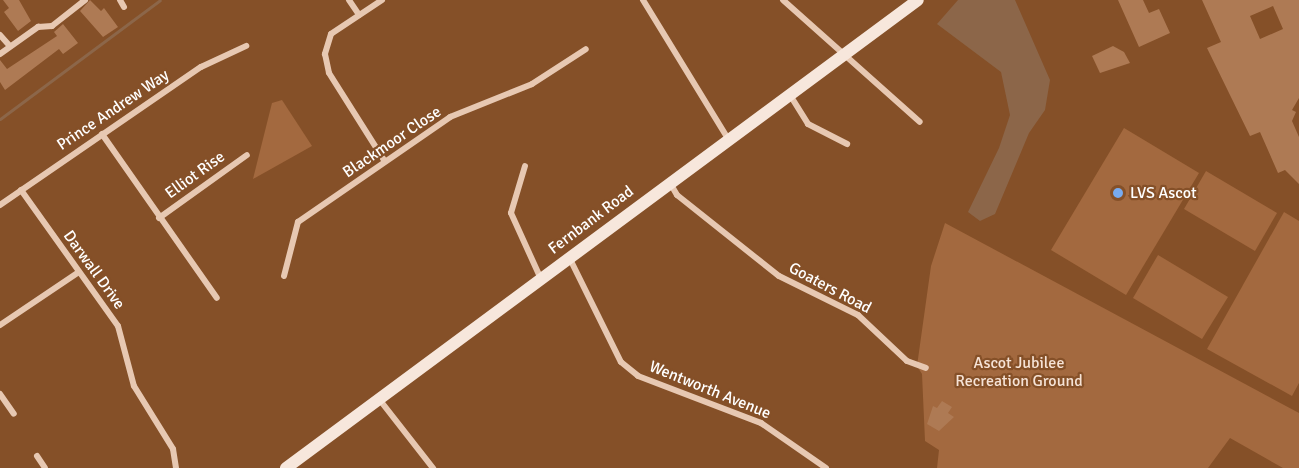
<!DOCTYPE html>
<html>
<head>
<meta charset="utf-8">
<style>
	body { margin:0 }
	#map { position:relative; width:1299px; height:468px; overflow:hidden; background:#855028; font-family:Signika,sans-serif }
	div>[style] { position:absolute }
	.green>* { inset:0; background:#a3693f }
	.water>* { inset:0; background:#8c6649 }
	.stream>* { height:3px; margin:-1.5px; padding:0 1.5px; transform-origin:1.5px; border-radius:1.5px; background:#8c6649 }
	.building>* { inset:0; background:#ae7a54 }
	.street>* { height:6px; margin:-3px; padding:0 3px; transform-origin:3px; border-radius:3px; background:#e7c8b2 }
	.secondary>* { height:12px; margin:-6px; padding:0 6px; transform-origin:6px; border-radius:6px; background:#f7e7dc }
	.dots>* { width:16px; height:16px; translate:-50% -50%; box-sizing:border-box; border:3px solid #855028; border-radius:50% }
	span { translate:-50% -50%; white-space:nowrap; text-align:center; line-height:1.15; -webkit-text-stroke:4.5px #855028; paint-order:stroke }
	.street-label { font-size:16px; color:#fff }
	.poi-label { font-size:16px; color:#fff }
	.left { translate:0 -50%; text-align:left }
	.park-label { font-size:16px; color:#f6e3d6 }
</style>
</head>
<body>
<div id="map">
	<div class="green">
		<div style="clip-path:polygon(282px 100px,312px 146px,253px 179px,272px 103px)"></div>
		<div style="clip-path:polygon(1124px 128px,1199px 173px,1126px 295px,1051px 250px)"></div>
		<div style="clip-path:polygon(1206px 171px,1277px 213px,1255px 251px,1184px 209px)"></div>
		<div style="clip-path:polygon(1284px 212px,1299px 221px,1299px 383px,1292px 396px,1207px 349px)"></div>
		<div style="clip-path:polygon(945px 223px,1299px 413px,1299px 468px,1283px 468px,1230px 438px,1208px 468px,937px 468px,939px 450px,925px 441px,922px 374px,917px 366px,931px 266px)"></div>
		<div style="clip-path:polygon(1158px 255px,1228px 297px,1202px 339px,1133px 298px)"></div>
	</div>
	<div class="water">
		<div style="clip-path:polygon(958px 0,1015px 0,1050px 80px,1045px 110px,1029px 133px,995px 214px,980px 221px,968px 212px,999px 148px,1010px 115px,1001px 72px,937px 24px)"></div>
	</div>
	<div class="stream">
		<div style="left:0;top:119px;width:199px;rotate:-36.6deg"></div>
	</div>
	<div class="building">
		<div style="clip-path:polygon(3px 0,19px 0,31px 21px,18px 31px,4px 12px,9px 8px)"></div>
		<div style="clip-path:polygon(90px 0,101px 11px,104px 8px,118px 27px,103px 37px,80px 11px)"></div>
		<div style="clip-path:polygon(1118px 0,1143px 0,1149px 13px,1159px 9px,1170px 33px,1139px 47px)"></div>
		<div style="clip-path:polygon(evenodd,1202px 0,1299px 0,1299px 98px,1292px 110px,1296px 112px,1292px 121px,1299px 137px,1299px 184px,1285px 170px,1278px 173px,1260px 132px,1250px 136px,1207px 48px,1221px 42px,1202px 0,1273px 6px,1283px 29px,1260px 39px,1250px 16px,1273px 6px)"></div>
		<div style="clip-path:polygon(63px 24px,78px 43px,63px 54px,59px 49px,5px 90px,0 82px,0 60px,7px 69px,57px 36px,54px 32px)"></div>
		<div style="clip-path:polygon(1113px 46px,1124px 52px,1130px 63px,1100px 73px,1092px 56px)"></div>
		<div style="clip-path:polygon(942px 401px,952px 407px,948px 413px,954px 417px,939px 431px,927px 424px,933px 406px,937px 408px)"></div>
	</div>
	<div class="street">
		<div style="left:120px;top:0;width:8px;rotate:60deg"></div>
		<div style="left:349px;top:0;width:18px;rotate:56deg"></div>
		<div style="left:382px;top:0;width:61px;rotate:146.3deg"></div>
		<div style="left:331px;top:34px;width:21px;rotate:107deg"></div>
		<div style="left:325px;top:54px;width:19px;rotate:78deg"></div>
		<div style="left:329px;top:73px;width:103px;rotate:57.7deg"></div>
		<div style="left:643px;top:0;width:161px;rotate:58.5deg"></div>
		<div style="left:783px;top:0;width:183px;rotate:41.7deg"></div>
		<div style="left:0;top:35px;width:15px;rotate:48deg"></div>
		<div style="left:0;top:54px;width:47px;rotate:-35.4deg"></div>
		<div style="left:38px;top:27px;width:14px;rotate:-4deg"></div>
		<div style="left:52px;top:26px;width:42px;rotate:-38.2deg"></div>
		<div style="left:790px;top:95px;width:34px;rotate:58deg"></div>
		<div style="left:808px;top:124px;width:44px;rotate:27.1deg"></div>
		<div style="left:102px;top:134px;width:200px;rotate:55deg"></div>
		<div style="left:525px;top:166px;width:49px;rotate:106.6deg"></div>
		<div style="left:511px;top:213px;width:72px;rotate:65.6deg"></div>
		<div style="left:670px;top:183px;width:14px;rotate:60deg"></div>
		<div style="left:677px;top:195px;width:130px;rotate:38.5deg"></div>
		<div style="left:779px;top:276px;width:88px;rotate:26.3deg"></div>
		<div style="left:858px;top:315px;width:67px;rotate:43.2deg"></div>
		<div style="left:907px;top:361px;width:20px;rotate:20deg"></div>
		<div style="left:21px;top:190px;width:167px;rotate:54.5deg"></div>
		<div style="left:118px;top:326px;width:62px;rotate:75.1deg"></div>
		<div style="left:134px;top:386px;width:74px;rotate:58.2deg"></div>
		<div style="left:173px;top:449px;width:19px;rotate:81deg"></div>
		<div style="left:0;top:205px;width:244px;rotate:-34.5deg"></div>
		<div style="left:201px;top:67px;width:50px;rotate:-25deg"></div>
		<div style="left:159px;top:218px;width:108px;rotate:-35.6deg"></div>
		<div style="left:569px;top:257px;width:117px;rotate:63.7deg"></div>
		<div style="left:621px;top:362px;width:22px;rotate:39deg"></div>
		<div style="left:638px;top:376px;width:132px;rotate:20.9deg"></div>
		<div style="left:761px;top:423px;width:79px;rotate:34.7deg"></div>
		<div style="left:284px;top:276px;width:56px;rotate:-75.5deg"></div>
		<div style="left:298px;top:222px;width:185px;rotate:-34.6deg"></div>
		<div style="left:450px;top:117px;width:88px;rotate:-21.9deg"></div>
		<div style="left:532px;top:84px;width:64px;rotate:-32.9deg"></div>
		<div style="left:0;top:325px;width:95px;rotate:-33.9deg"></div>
		<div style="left:0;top:394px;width:24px;rotate:55deg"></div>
		<div style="left:379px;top:399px;width:88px;rotate:52deg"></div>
		<div style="left:37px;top:456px;width:14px;rotate:56deg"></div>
	</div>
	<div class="secondary">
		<div style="left:286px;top:468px;width:786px;rotate:-36.52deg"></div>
	</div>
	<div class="dots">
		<div style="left:1118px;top:193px;background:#78abef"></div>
	</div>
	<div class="street-label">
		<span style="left:113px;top:110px;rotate:-34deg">Prince Andrew Way</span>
		<span style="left:392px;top:142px;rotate:-34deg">Blackmoor Close</span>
		<span style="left:195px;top:175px;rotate:-36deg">Elliot Rise</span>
		<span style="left:591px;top:220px;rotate:-37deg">Fernbank Road</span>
		<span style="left:94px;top:270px;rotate:54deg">Darwall Drive</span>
		<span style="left:830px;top:288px;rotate:28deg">Goaters Road</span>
		<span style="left:710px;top:390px;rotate:22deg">Wentworth Avenue</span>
	</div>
	<div class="poi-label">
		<span class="left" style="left:1130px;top:193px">LVS Ascot</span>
	</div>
	<div class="park-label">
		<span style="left:1019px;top:372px">Ascot Jubilee<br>Recreation Ground</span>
	</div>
</div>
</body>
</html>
